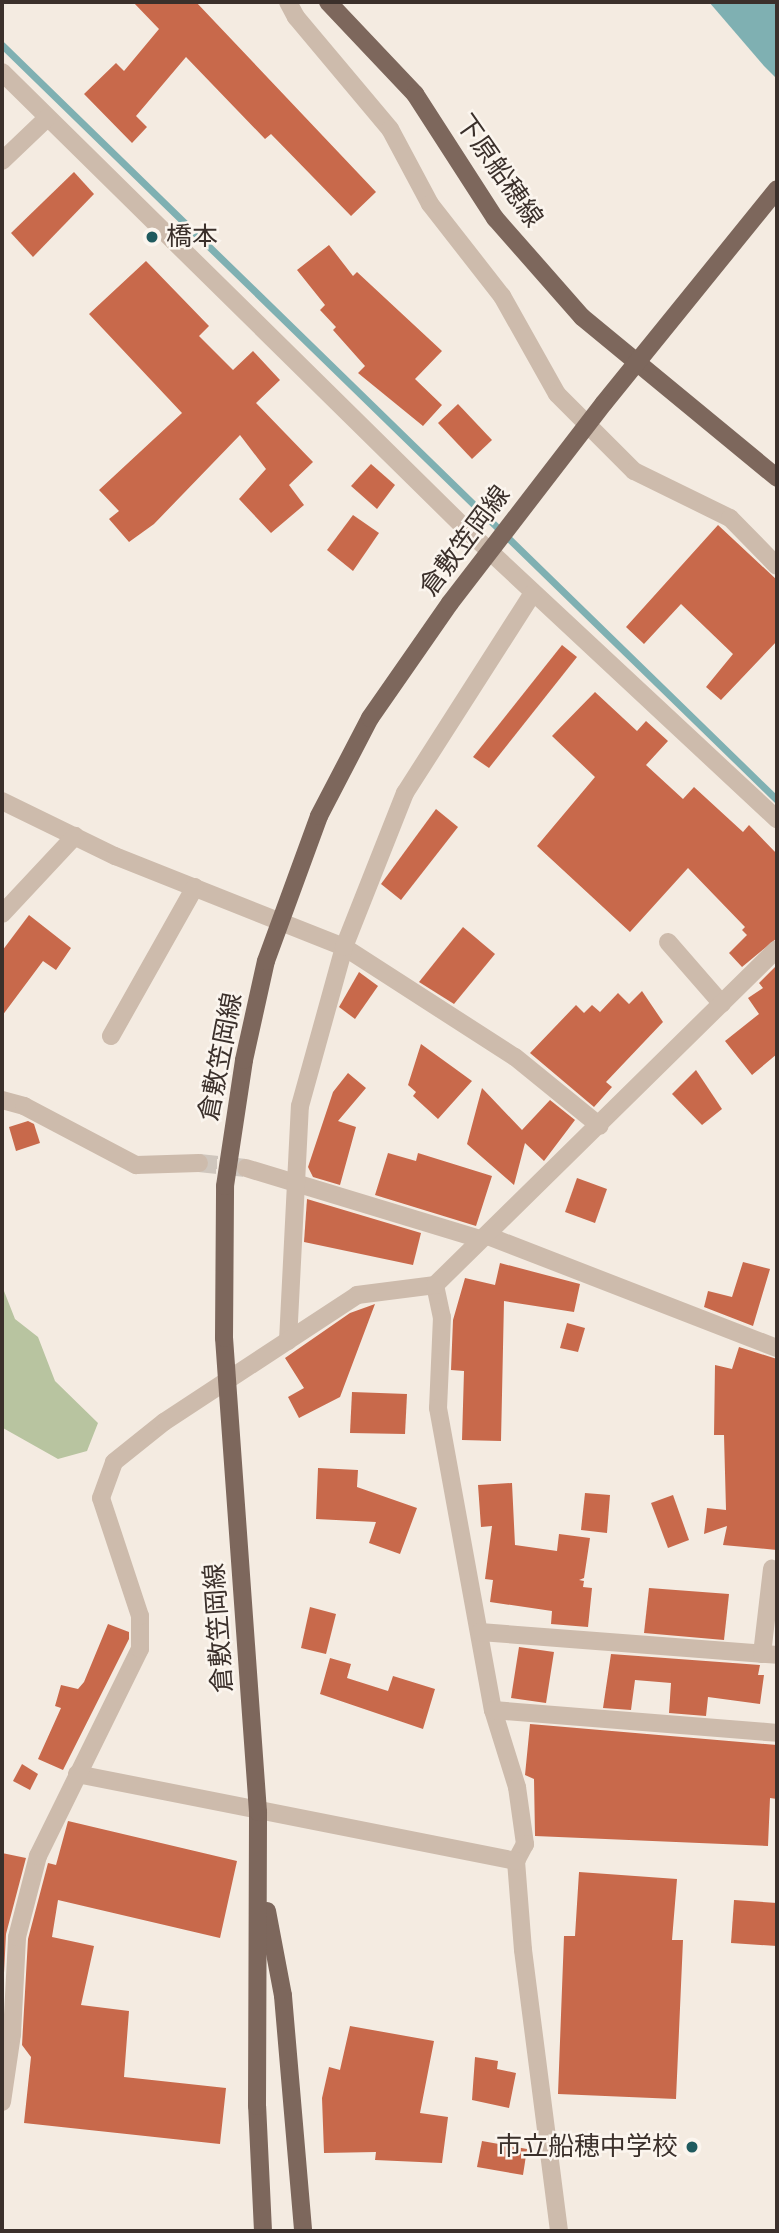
<!DOCTYPE html>
<html>
<head>
<meta charset="utf-8">
<style>
	body { margin:0 }
	#map { position:relative; width:779px; height:2233px; overflow:hidden; background:#f4ebe1; font-family:Cabin,"Noto Sans JP",sans-serif }
	div>[style] { position:absolute }
	.green>* { inset:0; background:#b8c4a0 }
	.water>* { inset:0; background:#7fb0b2 }
	.stream>* { height:7px; margin:-3.5px; padding:0 3.5px; transform-origin:3.5px; border-radius:3.5px; background:#7fb0b2 }
	.building>* { inset:0; background:#c8694b }
	.minor-tunnel>* { height:18px; margin-top:-9px; transform-origin:0; background:repeating-linear-gradient(90deg,#cfc6bd 0 18px,transparent 0 27px) }
	.minor>* { height:18px; margin:-9px; padding:0 9px; transform-origin:9px; border-radius:9px; background:#cdbbac }
	.major>* { height:18px; margin:-9px; padding:0 9px; transform-origin:9px; border-radius:9px; background:#7d675c }
	.major-bridge>* { height:18px; margin:-9px; padding:0 9px; transform-origin:9px; border-radius:9px; background:#7d675c }
	.dots>* { width:19px; height:19px; translate:-50% -50%; box-sizing:border-box; border:4px solid #fbf5ee; border-radius:50% }
	span { translate:-50% -50%; white-space:nowrap; text-align:center; line-height:1.15; -webkit-text-stroke:5px #fbf5ee; paint-order:stroke }
	.street-label { font-size:26px; color:#3b302b }
	.poi-label { font-size:26px; color:#3b302b }
	.left { translate:0 -50%; text-align:left }
	.right { translate:-100% -50%; text-align:right }
	.frame { position:absolute; inset:0; border:4px solid #3b302b; pointer-events:none }
</style>
</head>
<body>
<div id="map">
	<div class="green">
		<div style="clip-path:polygon(2px 1267px,4px 1291px,15px 1319px,38px 1337px,55px 1381px,98px 1423px,87px 1451px,58px 1459px,3px 1428px)"></div>
	</div>
	<div class="water">
		<div style="clip-path:polygon(709px 2px,777px 2px,777px 79px,764px 66px)"></div>
	</div>
	<div class="stream">
		<div style="left:2px;top:45px;width:1082px;rotate:44.25deg"></div>
	</div>
	<div class="building">
		<div style="clip-path:polygon(133px 2px,196px 2px,376px 192px,351px 216px,271px 134px,265px 139px,186px 57px,136px 116px,147px 127px,132px 143px,84px 94px,116px 63px,124px 71px,159px 29px)"></div>
		<div style="clip-path:polygon(74px 172px,94px 194px,33px 257px,11px 233px)"></div>
		<div style="clip-path:polygon(329px 245px,353px 276px,357px 272px,442px 351px,415px 379px,442px 405px,423px 426px,358px 373px,365px 366px,333px 330px,336px 327px,320px 310px,325px 305px,297px 270px)"></div>
		<div style="clip-path:polygon(146px 261px,209px 326px,199px 336px,233px 370px,253px 351px,280px 380px,256px 403px,313px 462px,289px 485px,304px 505px,271px 533px,239px 499px,266px 469px,240px 435px,154px 524px,129px 542px,109px 519px,119px 511px,99px 490px,182px 413px,89px 314px)"></div>
		<div style="clip-path:polygon(458px 404px,492px 440px,472px 459px,438px 423px)"></div>
		<div style="clip-path:polygon(371px 464px,395px 485px,377px 509px,351px 486px)"></div>
		<div style="clip-path:polygon(353px 515px,379px 533px,353px 571px,327px 550px)"></div>
		<div style="clip-path:polygon(718px 525px,777px 580px,777px 641px,721px 700px,706px 687px,733px 654px,681px 604px,644px 644px,626px 627px)"></div>
		<div style="clip-path:polygon(562px 645px,577px 657px,489px 768px,473px 757px)"></div>
		<div style="clip-path:polygon(595px 692px,637px 731px,646px 721px,668px 741px,646px 765px,683px 799px,694px 787px,743px 832px,749px 825px,777px 854px,777px 938px,742px 967px,729px 953px,747px 935px,742px 930px,745px 927px,688px 868px,630px 932px,537px 846px,595px 777px,552px 736px)"></div>
		<div style="clip-path:polygon(436px 809px,458px 827px,401px 900px,381px 884px)"></div>
		<div style="clip-path:polygon(29px 915px,71px 948px,56px 970px,43px 961px,2px 1016px,2px 951px)"></div>
		<div style="clip-path:polygon(463px 927px,495px 954px,454px 1004px,419px 982px)"></div>
		<div style="clip-path:polygon(777px 965px,777px 1054px,752px 1075px,725px 1041px,759px 1014px,748px 998px,763px 988px,759px 983px)"></div>
		<div style="clip-path:polygon(359px 972px,378px 986px,355px 1019px,339px 1007px)"></div>
		<div style="clip-path:polygon(642px 991px,663px 1022px,606px 1082px,612px 1087px,594px 1107px,530px 1053px,576px 1005px,584px 1013px,592px 1005px,600px 1012px,618px 993px,629px 1004px)"></div>
		<div style="clip-path:polygon(421px 1044px,472px 1081px,438px 1119px,413px 1096px,416px 1092px,408px 1085px)"></div>
		<div style="clip-path:polygon(696px 1070px,722px 1109px,702px 1125px,672px 1094px)"></div>
		<div style="clip-path:polygon(348px 1073px,366px 1088px,338px 1121px,356px 1127px,340px 1185px,313px 1177px,308px 1167px,333px 1092px)"></div>
		<div style="clip-path:polygon(482px 1088px,522px 1130px,550px 1100px,575px 1120px,544px 1161px,525px 1143px,514px 1185px,467px 1144px)"></div>
		<div style="clip-path:polygon(28px 1121px,34px 1124px,40px 1143px,16px 1151px,9px 1127px)"></div>
		<div style="clip-path:polygon(388px 1153px,416px 1161px,418px 1153px,492px 1176px,476px 1226px,375px 1195px)"></div>
		<div style="clip-path:polygon(577px 1178px,607px 1189px,595px 1223px,565px 1212px)"></div>
		<div style="clip-path:polygon(307px 1199px,421px 1233px,413px 1265px,304px 1242px)"></div>
		<div style="clip-path:polygon(743px 1262px,770px 1269px,753px 1326px,704px 1307px,708px 1291px,732px 1297px)"></div>
		<div style="clip-path:polygon(500px 1263px,580px 1284px,574px 1312px,504px 1301px,501px 1441px,462px 1440px,464px 1371px,451px 1370px,453px 1320px,465px 1278px,495px 1285px)"></div>
		<div style="clip-path:polygon(375px 1304px,340px 1397px,299px 1418px,288px 1397px,304px 1388px,285px 1358px,350px 1313px)"></div>
		<div style="clip-path:polygon(567px 1323px,585px 1328px,578px 1352px,560px 1348px)"></div>
		<div style="clip-path:polygon(739px 1347px,777px 1359px,777px 1550px,723px 1545px,727px 1526px,704px 1534px,707px 1508px,726px 1510px,724px 1435px,714px 1435px,715px 1365px,732px 1369px)"></div>
		<div style="clip-path:polygon(352px 1392px,407px 1394px,405px 1434px,350px 1433px)"></div>
		<div style="clip-path:polygon(318px 1468px,358px 1470px,357px 1487px,417px 1508px,400px 1554px,369px 1543px,376px 1522px,316px 1519px)"></div>
		<div style="clip-path:polygon(512px 1483px,515px 1545px,557px 1551px,559px 1534px,590px 1538px,584px 1578px,579px 1580px,584px 1581px,583px 1587px,592px 1588px,588px 1627px,551px 1624px,552px 1611px,490px 1602px,493px 1580px,485px 1579px,492px 1526px,481px 1527px,478px 1485px)"></div>
		<div style="clip-path:polygon(585px 1493px,610px 1495px,607px 1533px,581px 1530px)"></div>
		<div style="clip-path:polygon(673px 1495px,689px 1540px,668px 1548px,651px 1503px)"></div>
		<div style="clip-path:polygon(649px 1588px,729px 1594px,724px 1640px,644px 1633px)"></div>
		<div style="clip-path:polygon(310px 1607px,336px 1614px,326px 1654px,301px 1648px)"></div>
		<div style="clip-path:polygon(108px 1624px,129px 1632px,129px 1639px,63px 1770px,38px 1759px,61px 1708px,55px 1706px,61px 1685px,78px 1689px,84px 1682px)"></div>
		<div style="clip-path:polygon(519px 1647px,554px 1652px,546px 1703px,511px 1698px)"></div>
		<div style="clip-path:polygon(611px 1654px,760px 1665px,758px 1675px,764px 1675px,760px 1704px,708px 1697px,706px 1716px,669px 1713px,671px 1683px,635px 1680px,631px 1710px,603px 1708px)"></div>
		<div style="clip-path:polygon(330px 1658px,351px 1664px,347px 1678px,388px 1691px,393px 1676px,435px 1689px,423px 1729px,320px 1694px)"></div>
		<div style="clip-path:polygon(530px 1724px,777px 1745px,777px 1799px,770px 1798px,768px 1846px,535px 1836px,534px 1779px,525px 1775px)"></div>
		<div style="clip-path:polygon(22px 1764px,38px 1774px,30px 1790px,13px 1781px)"></div>
		<div style="clip-path:polygon(68px 1821px,237px 1861px,220px 1938px,58px 1900px,52px 1937px,94px 1946px,81px 2005px,129px 2011px,124px 2077px,226px 2088px,220px 2144px,24px 2123px,31px 2057px,22px 2045px,28px 1939px,48px 1863px,56px 1865px)"></div>
		<div style="clip-path:polygon(2px 1853px,26px 1858px,6px 1934px,2px 2012px)"></div>
		<div style="clip-path:polygon(579px 1872px,677px 1879px,672px 1940px,683px 1940px,676px 2099px,558px 2094px,564px 1936px,575px 1936px)"></div>
		<div style="clip-path:polygon(734px 1900px,777px 1903px,777px 1946px,731px 1943px)"></div>
		<div style="clip-path:polygon(350px 2026px,434px 2041px,420px 2113px,448px 2117px,442px 2163px,375px 2160px,376px 2152px,324px 2153px,322px 2098px,329px 2067px,340px 2070px)"></div>
		<div style="clip-path:polygon(475px 2057px,498px 2061px,497px 2069px,516px 2073px,509px 2108px,472px 2100px)"></div>
		<div style="clip-path:polygon(482px 2141px,527px 2149px,523px 2175px,477px 2167px)"></div>
	</div>
	<div class="minor-tunnel">
		<div style="left:199px;top:1163px;width:47px;rotate:6.1deg"></div>
	</div>
	<div class="minor">
		<div style="left:288px;top:2px;width:17px;rotate:62deg"></div>
		<div style="left:296px;top:17px;width:146px;rotate:50deg"></div>
		<div style="left:390px;top:129px;width:85px;rotate:61.9deg"></div>
		<div style="left:430px;top:204px;width:117px;rotate:52deg"></div>
		<div style="left:502px;top:296px;width:112px;rotate:60.7deg"></div>
		<div style="left:557px;top:394px;width:109px;rotate:45deg"></div>
		<div style="left:634px;top:471px;width:107px;rotate:26.1deg"></div>
		<div style="left:730px;top:518px;width:67px;rotate:45.6deg"></div>
		<div style="left:2px;top:72px;width:657px;rotate:44.57deg"></div>
		<div style="left:470px;top:533px;width:420px;rotate:43deg"></div>
		<div style="left:2px;top:161px;width:62px;rotate:-43.7deg"></div>
		<div style="left:2px;top:801px;width:126px;rotate:26deg"></div>
		<div style="left:115px;top:856px;width:246px;rotate:21.7deg"></div>
		<div style="left:344px;top:947px;width:203px;rotate:32.8deg"></div>
		<div style="left:515px;top:1057px;width:109px;rotate:39.1deg"></div>
		<div style="left:2px;top:914px;width:107px;rotate:-46.9deg"></div>
		<div style="left:668px;top:942px;width:82px;rotate:48.9deg"></div>
		<div style="left:111px;top:1036px;width:171px;rotate:-60.6deg"></div>
		<div style="left:2px;top:1100px;width:23px;rotate:15deg"></div>
		<div style="left:24px;top:1106px;width:127px;rotate:27.8deg"></div>
		<div style="left:136px;top:1165px;width:63px;rotate:-1.8deg"></div>
		<div style="left:246px;top:1168px;width:244px;rotate:16.9deg"></div>
		<div style="left:488px;top:1236px;width:310px;rotate:21.2deg"></div>
		<div style="left:435px;top:1285px;width:33px;rotate:78deg"></div>
		<div style="left:442px;top:1317px;width:91px;rotate:92.5deg"></div>
		<div style="left:438px;top:1408px;width:307px;rotate:79.7deg"></div>
		<div style="left:493px;top:1710px;width:81px;rotate:72.7deg"></div>
		<div style="left:517px;top:1787px;width:58px;rotate:82deg"></div>
		<div style="left:525px;top:1844px;width:19px;rotate:118deg"></div>
		<div style="left:516px;top:1861px;width:89px;rotate:85.5deg"></div>
		<div style="left:523px;top:1950px;width:283px;rotate:82.7deg"></div>
		<div style="left:288px;top:1341px;width:235px;rotate:-87.1deg"></div>
		<div style="left:300px;top:1106px;width:165px;rotate:-74.5deg"></div>
		<div style="left:344px;top:947px;width:166px;rotate:-68.4deg"></div>
		<div style="left:405px;top:793px;width:237px;rotate:-57.4deg"></div>
		<div style="left:480px;top:1632px;width:298px;rotate:4.4deg"></div>
		<div style="left:762px;top:1654px;width:86px;rotate:-83.3deg"></div>
		<div style="left:493px;top:1710px;width:285px;rotate:4.6deg"></div>
		<div style="left:77px;top:1774px;width:448px;rotate:11.2deg"></div>
		<div style="left:2px;top:2102px;width:69px;rotate:-81.6deg"></div>
		<div style="left:12px;top:2034px;width:97px;rotate:-87deg"></div>
		<div style="left:17px;top:1937px;width:84px;rotate:-75.5deg"></div>
		<div style="left:38px;top:1856px;width:231px;rotate:-63.8deg"></div>
		<div style="left:140px;top:1649px;width:33px;rotate:-90deg"></div>
		<div style="left:140px;top:1616px;width:124px;rotate:-108.3deg"></div>
		<div style="left:101px;top:1498px;width:38px;rotate:-70deg"></div>
		<div style="left:114px;top:1462px;width:64px;rotate:-38.7deg"></div>
		<div style="left:164px;top:1422px;width:231px;rotate:-33.3deg"></div>
		<div style="left:357px;top:1295px;width:79px;rotate:-7.3deg"></div>
		<div style="left:435px;top:1285px;width:479px;rotate:-44.5deg"></div>
	</div>
	<div class="major">
		<div style="left:328px;top:2px;width:127px;rotate:46.6deg"></div>
		<div style="left:415px;top:94px;width:148px;rotate:57.2deg"></div>
		<div style="left:495px;top:218px;width:132px;rotate:48.7deg"></div>
		<div style="left:582px;top:317px;width:253px;rotate:39.5deg"></div>
		<div style="left:604px;top:403px;width:275px;rotate:-51deg"></div>
		<div style="left:267px;top:1911px;width:86px;rotate:79.3deg"></div>
		<div style="left:283px;top:1996px;width:236px;rotate:85.1deg"></div>
		<div style="left:263px;top:2231px;width:125px;rotate:-92.7deg"></div>
		<div style="left:257px;top:2106px;width:294px;rotate:-89.8deg"></div>
		<div style="left:258px;top:1812px;width:475px;rotate:-94.1deg"></div>
		<div style="left:224px;top:1338px;width:152px;rotate:-89.6deg"></div>
		<div style="left:225px;top:1186px;width:127px;rotate:-81.4deg"></div>
		<div style="left:244px;top:1060px;width:101px;rotate:-77.5deg"></div>
	</div>
	<div class="major-bridge">
		<div style="left:266px;top:961px;width:154px;rotate:-69.9deg"></div>
		<div style="left:319px;top:816px;width:110px;rotate:-62.5deg"></div>
		<div style="left:370px;top:718px;width:140px;rotate:-55.2deg"></div>
		<div style="left:450px;top:603px;width:252px;rotate:-52.4deg"></div>
	</div>
	<div class="dots">
		<div style="left:152px;top:237px;background:#1f5a5e"></div>
		<div style="left:692px;top:2147px;background:#1f5a5e"></div>
	</div>
	<div class="street-label">
		<span style="left:499px;top:171px;rotate:55deg">下原船穂線</span>
		<span style="left:465px;top:541px;rotate:-53deg">倉敷笠岡線</span>
		<span style="left:221px;top:1057px;rotate:-79deg">倉敷笠岡線</span>
		<span style="left:219px;top:1628px;rotate:-94deg">倉敷笠岡線</span>
	</div>
	<div class="poi-label">
		<span class="left" style="left:166px;top:237px">橋本</span>
		<span class="right" style="left:678px;top:2147px">市立船穂中学校</span>
	</div>
	<div class="frame"></div>
</div>
</body>
</html>
